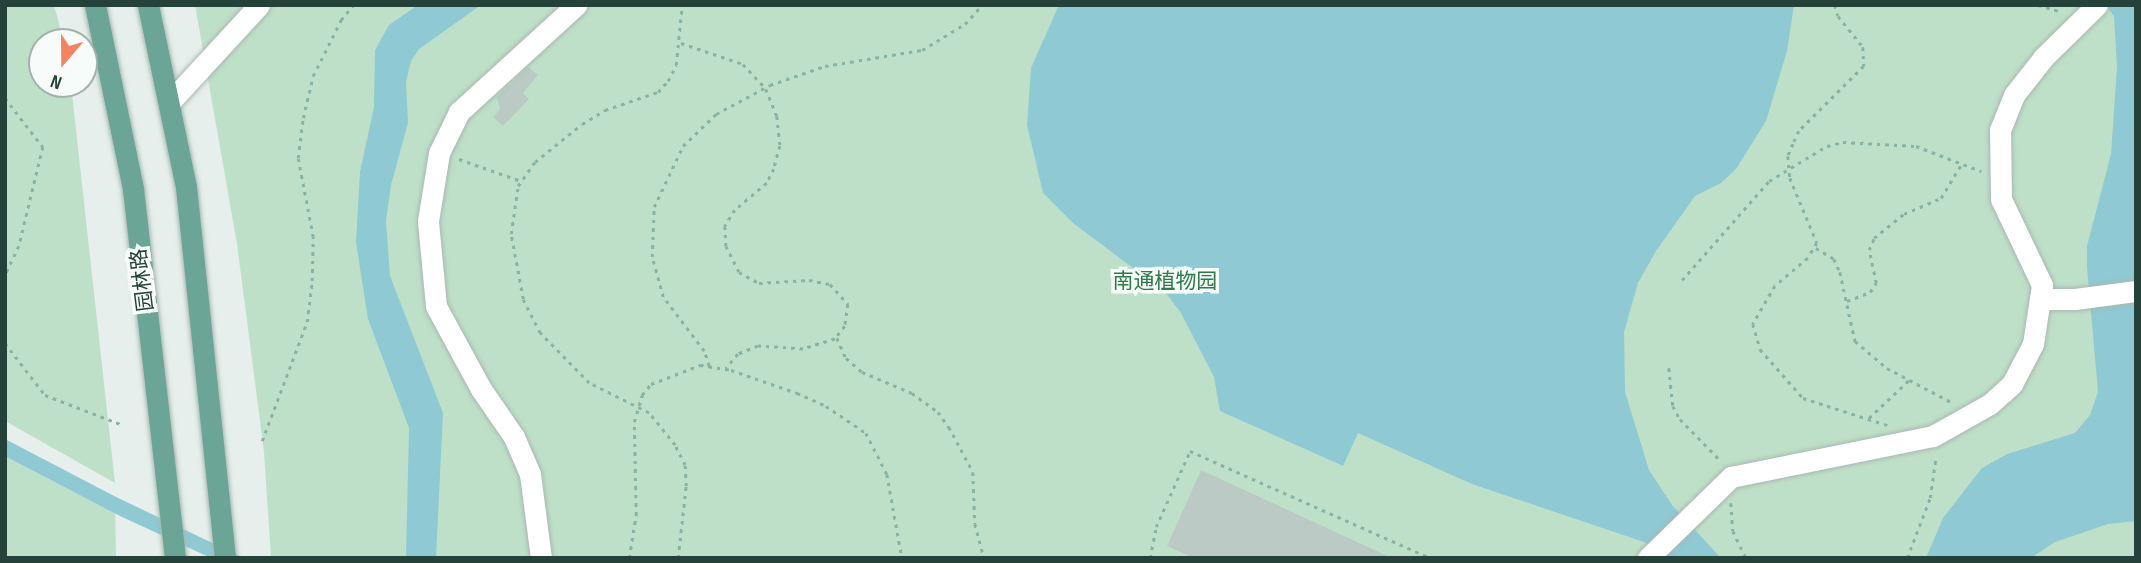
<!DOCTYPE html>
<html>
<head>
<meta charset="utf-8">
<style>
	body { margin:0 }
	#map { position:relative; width:2141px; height:563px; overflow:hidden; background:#e6efeb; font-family:"Sofia Sans Condensed","Noto Sans SC",sans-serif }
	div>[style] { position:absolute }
	.green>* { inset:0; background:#bfe0c8 }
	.water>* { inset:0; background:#8ec9d4 }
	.building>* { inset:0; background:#bbcac4 }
	.path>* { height:2.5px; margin-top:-1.25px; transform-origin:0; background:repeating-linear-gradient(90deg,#86b3a5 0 3.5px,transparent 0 8.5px) }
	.roads { filter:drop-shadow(0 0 2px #a8b8b2) drop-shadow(0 0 2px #a8b8b2) }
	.minor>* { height:21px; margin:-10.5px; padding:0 10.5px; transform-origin:10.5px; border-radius:10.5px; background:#fff }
	.major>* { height:21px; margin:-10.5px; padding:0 10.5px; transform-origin:10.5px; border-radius:10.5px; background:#6aa596 }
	span { translate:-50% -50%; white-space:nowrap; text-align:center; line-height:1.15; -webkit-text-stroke:7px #f7fbf9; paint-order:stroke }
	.street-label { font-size:21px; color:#24423a }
	.park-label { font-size:21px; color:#2d7a4b }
	.frame { position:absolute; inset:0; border:7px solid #24423a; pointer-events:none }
	.north { position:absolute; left:28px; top:28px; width:70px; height:70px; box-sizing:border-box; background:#f7fbf9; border:2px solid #a3b1ad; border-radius:50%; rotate:200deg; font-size:19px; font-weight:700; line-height:28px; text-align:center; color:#24423a }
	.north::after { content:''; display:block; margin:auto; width:24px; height:32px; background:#f4845f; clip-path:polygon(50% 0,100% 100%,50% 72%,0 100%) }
</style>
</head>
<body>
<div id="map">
	<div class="green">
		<div style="clip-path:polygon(5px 5px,54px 5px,64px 42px,42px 42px,42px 84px,71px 84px,115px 483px,5px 421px)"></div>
		<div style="clip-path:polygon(195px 5px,2136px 5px,2136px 558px,271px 558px,264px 452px,237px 244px)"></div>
		<div style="clip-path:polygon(5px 445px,115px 507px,116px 558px,5px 558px)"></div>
	</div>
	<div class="water">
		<div style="clip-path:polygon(418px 5px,481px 5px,419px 49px,411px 61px,406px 82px,408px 123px,391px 185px,386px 221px,390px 276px,443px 413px,436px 558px,406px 558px,409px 428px,368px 319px,356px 242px,360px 172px,374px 107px,375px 50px,389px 25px)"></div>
		<div style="clip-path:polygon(1059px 5px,1794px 5px,1787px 51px,1766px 121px,1736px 169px,1721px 183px,1695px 196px,1656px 251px,1638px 283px,1624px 332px,1625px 392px,1649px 470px,1672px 505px,1721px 558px,1666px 558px,1644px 542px,1472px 484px,1358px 433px,1343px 466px,1220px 411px,1214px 377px,1181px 313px,1165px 292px,1073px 223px,1043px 193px,1027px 125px,1031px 68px)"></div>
		<div style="clip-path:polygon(2105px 5px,2136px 5px,2136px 521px,2108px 524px,2055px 542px,2031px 558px,1926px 558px,1943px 518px,1982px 468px,2007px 454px,2075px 433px,2090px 415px,2098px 392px,2087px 268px,2087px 246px,2111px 154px,2117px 67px,2114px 16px)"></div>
		<div style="clip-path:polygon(5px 439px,116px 497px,244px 558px,211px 558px,120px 516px,5px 456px)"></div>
	</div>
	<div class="building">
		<div style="clip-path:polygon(528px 67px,538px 75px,523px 93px,529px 99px,503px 126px,493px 117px,500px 109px,497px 97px)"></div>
		<div style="clip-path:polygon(1201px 470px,1392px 558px,1194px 558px,1167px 546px)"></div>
	</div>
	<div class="path">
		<div style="left:1835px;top:5px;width:11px;rotate:75deg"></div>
		<div style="left:1838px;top:16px;width:40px;rotate:51deg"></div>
		<div style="left:1863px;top:47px;width:19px;rotate:87deg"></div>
		<div style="left:1864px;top:66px;width:92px;rotate:135deg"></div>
		<div style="left:1799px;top:131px;width:14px;rotate:115deg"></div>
		<div style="left:1793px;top:144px;width:13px;rotate:113deg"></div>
		<div style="left:1788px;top:156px;width:22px;rotate:85deg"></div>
		<div style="left:1790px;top:178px;width:70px;rotate:67.4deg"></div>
		<div style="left:1817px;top:243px;width:17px;rotate:121deg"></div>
		<div style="left:1808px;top:258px;width:43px;rotate:139.7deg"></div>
		<div style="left:1775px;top:286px;width:44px;rotate:120.1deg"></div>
		<div style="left:1753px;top:324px;width:26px;rotate:74deg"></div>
		<div style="left:1760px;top:349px;width:65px;rotate:48.7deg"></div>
		<div style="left:1803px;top:398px;width:91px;rotate:17.8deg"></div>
		<div style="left:2038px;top:5px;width:25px;rotate:16deg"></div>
		<div style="left:681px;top:43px;width:65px;rotate:18.7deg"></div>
		<div style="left:743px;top:64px;width:34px;rotate:47deg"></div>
		<div style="left:766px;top:89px;width:29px;rotate:68deg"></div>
		<div style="left:777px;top:116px;width:30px;rotate:84deg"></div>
		<div style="left:780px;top:146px;width:24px;rotate:105deg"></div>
		<div style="left:774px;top:169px;width:16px;rotate:117deg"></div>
		<div style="left:767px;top:183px;width:42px;rotate:139.8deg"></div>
		<div style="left:735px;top:210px;width:19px;rotate:122deg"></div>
		<div style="left:725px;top:226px;width:20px;rotate:87deg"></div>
		<div style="left:726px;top:246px;width:29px;rotate:63deg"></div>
		<div style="left:739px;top:272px;width:23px;rotate:29deg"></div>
		<div style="left:759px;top:283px;width:50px;rotate:-3.4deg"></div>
		<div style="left:809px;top:280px;width:21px;rotate:11deg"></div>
		<div style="left:830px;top:284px;width:27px;rotate:48deg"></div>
		<div style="left:848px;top:304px;width:22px;rotate:98deg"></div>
		<div style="left:845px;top:326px;width:16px;rotate:128deg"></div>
		<div style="left:835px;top:339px;width:34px;rotate:163deg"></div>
		<div style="left:803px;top:349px;width:45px;rotate:-176.2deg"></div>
		<div style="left:758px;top:346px;width:22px;rotate:158deg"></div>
		<div style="left:738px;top:354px;width:19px;rotate:129deg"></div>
		<div style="left:5px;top:98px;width:62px;rotate:52.2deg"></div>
		<div style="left:43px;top:147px;width:102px;rotate:103.6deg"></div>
		<div style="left:19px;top:246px;width:33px;rotate:115deg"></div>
		<div style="left:459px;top:159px;width:66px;rotate:19.5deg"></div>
		<div style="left:1816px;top:248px;width:21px;rotate:31deg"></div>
		<div style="left:1834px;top:259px;width:14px;rotate:65deg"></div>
		<div style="left:1840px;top:272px;width:71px;rotate:77.7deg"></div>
		<div style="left:1855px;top:341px;width:42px;rotate:40.2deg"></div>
		<div style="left:1887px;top:368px;width:75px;rotate:27.9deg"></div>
		<div style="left:1682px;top:280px;width:132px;rotate:-48.7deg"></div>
		<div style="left:1769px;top:181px;width:68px;rotate:-31.1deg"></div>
		<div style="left:1827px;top:146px;width:16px;rotate:-14deg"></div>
		<div style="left:1843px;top:142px;width:73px;rotate:3.1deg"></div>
		<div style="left:1916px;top:146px;width:70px;rotate:21deg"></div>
		<div style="left:1847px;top:301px;width:25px;rotate:-21deg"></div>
		<div style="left:1870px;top:292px;width:11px;rotate:-56deg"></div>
		<div style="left:1876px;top:283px;width:34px;rotate:-102deg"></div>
		<div style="left:1869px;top:250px;width:13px;rotate:-67deg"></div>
		<div style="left:1874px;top:238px;width:38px;rotate:-39deg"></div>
		<div style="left:1904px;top:214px;width:40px;rotate:-23.4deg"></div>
		<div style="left:1941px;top:198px;width:41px;rotate:-59deg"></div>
		<div style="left:837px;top:338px;width:22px;rotate:66deg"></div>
		<div style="left:846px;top:358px;width:21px;rotate:41deg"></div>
		<div style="left:862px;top:372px;width:54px;rotate:22.8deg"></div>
		<div style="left:912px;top:393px;width:32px;rotate:36deg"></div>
		<div style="left:938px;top:412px;width:19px;rotate:54deg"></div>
		<div style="left:949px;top:427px;width:51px;rotate:61.9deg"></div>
		<div style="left:973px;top:472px;width:52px;rotate:87.8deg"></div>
		<div style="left:975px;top:524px;width:35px;rotate:75deg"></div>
		<div style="left:5px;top:343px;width:66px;rotate:52.4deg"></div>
		<div style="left:45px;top:395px;width:84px;rotate:21deg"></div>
		<div style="left:709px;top:366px;width:16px;rotate:-108deg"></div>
		<div style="left:704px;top:351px;width:68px;rotate:-127.2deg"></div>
		<div style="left:663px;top:297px;width:41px;rotate:-105.4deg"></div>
		<div style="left:652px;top:257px;width:50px;rotate:-87.7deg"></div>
		<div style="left:654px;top:207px;width:68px;rotate:-64.6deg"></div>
		<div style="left:683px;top:146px;width:46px;rotate:-44.1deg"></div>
		<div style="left:716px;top:114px;width:61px;rotate:-28.2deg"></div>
		<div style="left:770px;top:85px;width:58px;rotate:-19.1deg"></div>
		<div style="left:825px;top:66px;width:98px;rotate:-9.4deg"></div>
		<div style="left:922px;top:50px;width:50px;rotate:-31.2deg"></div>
		<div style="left:965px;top:24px;width:25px;rotate:-48deg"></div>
		<div style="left:1669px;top:368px;width:38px;rotate:84deg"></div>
		<div style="left:1673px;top:406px;width:15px;rotate:62deg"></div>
		<div style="left:1680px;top:419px;width:59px;rotate:45.7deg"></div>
		<div style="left:1869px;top:418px;width:55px;rotate:-43.5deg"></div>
		<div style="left:262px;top:441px;width:127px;rotate:-69.3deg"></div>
		<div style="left:307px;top:322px;width:41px;rotate:-83deg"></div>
		<div style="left:312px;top:281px;width:44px;rotate:-88.7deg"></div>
		<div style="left:313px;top:237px;width:80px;rotate:-100.8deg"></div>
		<div style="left:298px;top:158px;width:40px;rotate:-82.9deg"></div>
		<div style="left:303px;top:118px;width:43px;rotate:-76.6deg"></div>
		<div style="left:313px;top:76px;width:63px;rotate:-63.4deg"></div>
		<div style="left:341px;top:20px;width:19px;rotate:-51deg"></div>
		<div style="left:1731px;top:503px;width:28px;rotate:86deg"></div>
		<div style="left:1733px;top:531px;width:30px;rotate:64deg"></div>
		<div style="left:629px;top:558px;width:44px;rotate:-80.8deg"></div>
		<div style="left:636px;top:515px;width:93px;rotate:-91.2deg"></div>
		<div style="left:634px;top:422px;width:28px;rotate:-73deg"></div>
		<div style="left:642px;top:395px;width:14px;rotate:-51deg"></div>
		<div style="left:651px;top:384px;width:53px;rotate:-21.2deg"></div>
		<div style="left:700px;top:365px;width:31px;rotate:9deg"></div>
		<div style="left:731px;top:370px;width:70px;rotate:19.2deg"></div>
		<div style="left:797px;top:393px;width:32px;rotate:24deg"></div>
		<div style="left:826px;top:406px;width:48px;rotate:34deg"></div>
		<div style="left:866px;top:433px;width:46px;rotate:62.9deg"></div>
		<div style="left:887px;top:474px;width:85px;rotate:79.9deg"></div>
		<div style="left:678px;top:558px;width:72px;rotate:-83.7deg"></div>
		<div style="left:686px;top:486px;width:21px;rotate:-93deg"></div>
		<div style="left:685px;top:465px;width:22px;rotate:-117deg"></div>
		<div style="left:675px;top:445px;width:41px;rotate:-129.1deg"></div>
		<div style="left:649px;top:413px;width:67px;rotate:-153.4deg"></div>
		<div style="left:589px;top:383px;width:70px;rotate:-134.4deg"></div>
		<div style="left:540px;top:333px;width:38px;rotate:-117deg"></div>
		<div style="left:523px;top:299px;width:66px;rotate:-100.5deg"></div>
		<div style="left:511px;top:234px;width:49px;rotate:-81.7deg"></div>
		<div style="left:518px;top:186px;width:29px;rotate:-55deg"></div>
		<div style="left:535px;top:162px;width:60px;rotate:-39deg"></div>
		<div style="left:582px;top:124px;width:27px;rotate:-31deg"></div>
		<div style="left:605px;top:110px;width:56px;rotate:-18.8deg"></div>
		<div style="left:658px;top:92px;width:15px;rotate:-48deg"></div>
		<div style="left:668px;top:81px;width:18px;rotate:-63deg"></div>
		<div style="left:676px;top:65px;width:60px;rotate:-84.3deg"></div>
		<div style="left:1150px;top:558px;width:32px;rotate:-79deg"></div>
		<div style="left:1156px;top:527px;width:83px;rotate:-65.9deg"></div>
		<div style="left:1190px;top:451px;width:263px;rotate:24deg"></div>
		<div style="left:1907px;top:558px;width:64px;rotate:-69deg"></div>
		<div style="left:1930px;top:498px;width:42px;rotate:-81.9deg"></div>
	</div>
	<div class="roads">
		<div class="minor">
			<div style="left:169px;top:103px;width:133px;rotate:-47.4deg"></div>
			<div style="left:2042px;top:299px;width:33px"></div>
			<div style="left:2075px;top:299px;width:62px;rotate:-7.5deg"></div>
			<div style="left:541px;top:558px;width:85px;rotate:-97.5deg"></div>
			<div style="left:530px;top:474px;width:40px;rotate:-113.4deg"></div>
			<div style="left:514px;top:437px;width:58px;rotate:-124.5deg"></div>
			<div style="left:481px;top:389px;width:94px;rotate:-118.5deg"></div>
			<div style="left:436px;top:306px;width:85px;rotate:-95.4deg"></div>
			<div style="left:428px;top:221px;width:69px;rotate:-80.8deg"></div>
			<div style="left:439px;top:153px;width:46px;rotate:-64deg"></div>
			<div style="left:459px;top:112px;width:159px;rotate:-42.4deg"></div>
			<div style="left:1648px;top:558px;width:116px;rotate:-44.3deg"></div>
			<div style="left:1731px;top:477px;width:206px;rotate:-11.5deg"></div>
			<div style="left:1933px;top:436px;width:65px;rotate:-29.3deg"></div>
			<div style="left:1990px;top:404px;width:30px;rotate:-42deg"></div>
			<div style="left:2012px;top:384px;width:45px;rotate:-62.3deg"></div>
			<div style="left:2033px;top:344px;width:60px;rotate:-81.3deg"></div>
			<div style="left:2042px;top:285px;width:95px;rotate:-115.5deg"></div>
			<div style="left:2001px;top:199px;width:69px;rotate:-90.8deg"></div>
			<div style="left:2000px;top:130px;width:38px;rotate:-68deg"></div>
			<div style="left:2014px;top:95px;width:48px;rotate:-51.7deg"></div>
			<div style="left:2044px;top:57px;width:74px;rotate:-44.5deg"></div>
		</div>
		<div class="major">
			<div style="left:95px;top:5px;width:188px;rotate:78.3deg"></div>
			<div style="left:133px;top:189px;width:371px;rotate:83.5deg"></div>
			<div style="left:148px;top:5px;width:186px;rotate:78.2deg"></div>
			<div style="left:186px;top:187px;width:373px;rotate:84deg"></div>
		</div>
	</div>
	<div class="street-label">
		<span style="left:143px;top:280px;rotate:-97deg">园林路</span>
	</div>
	<div class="park-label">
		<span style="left:1165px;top:282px">南通植物园</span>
	</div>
	<div class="frame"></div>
	<div class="north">N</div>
</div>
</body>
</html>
